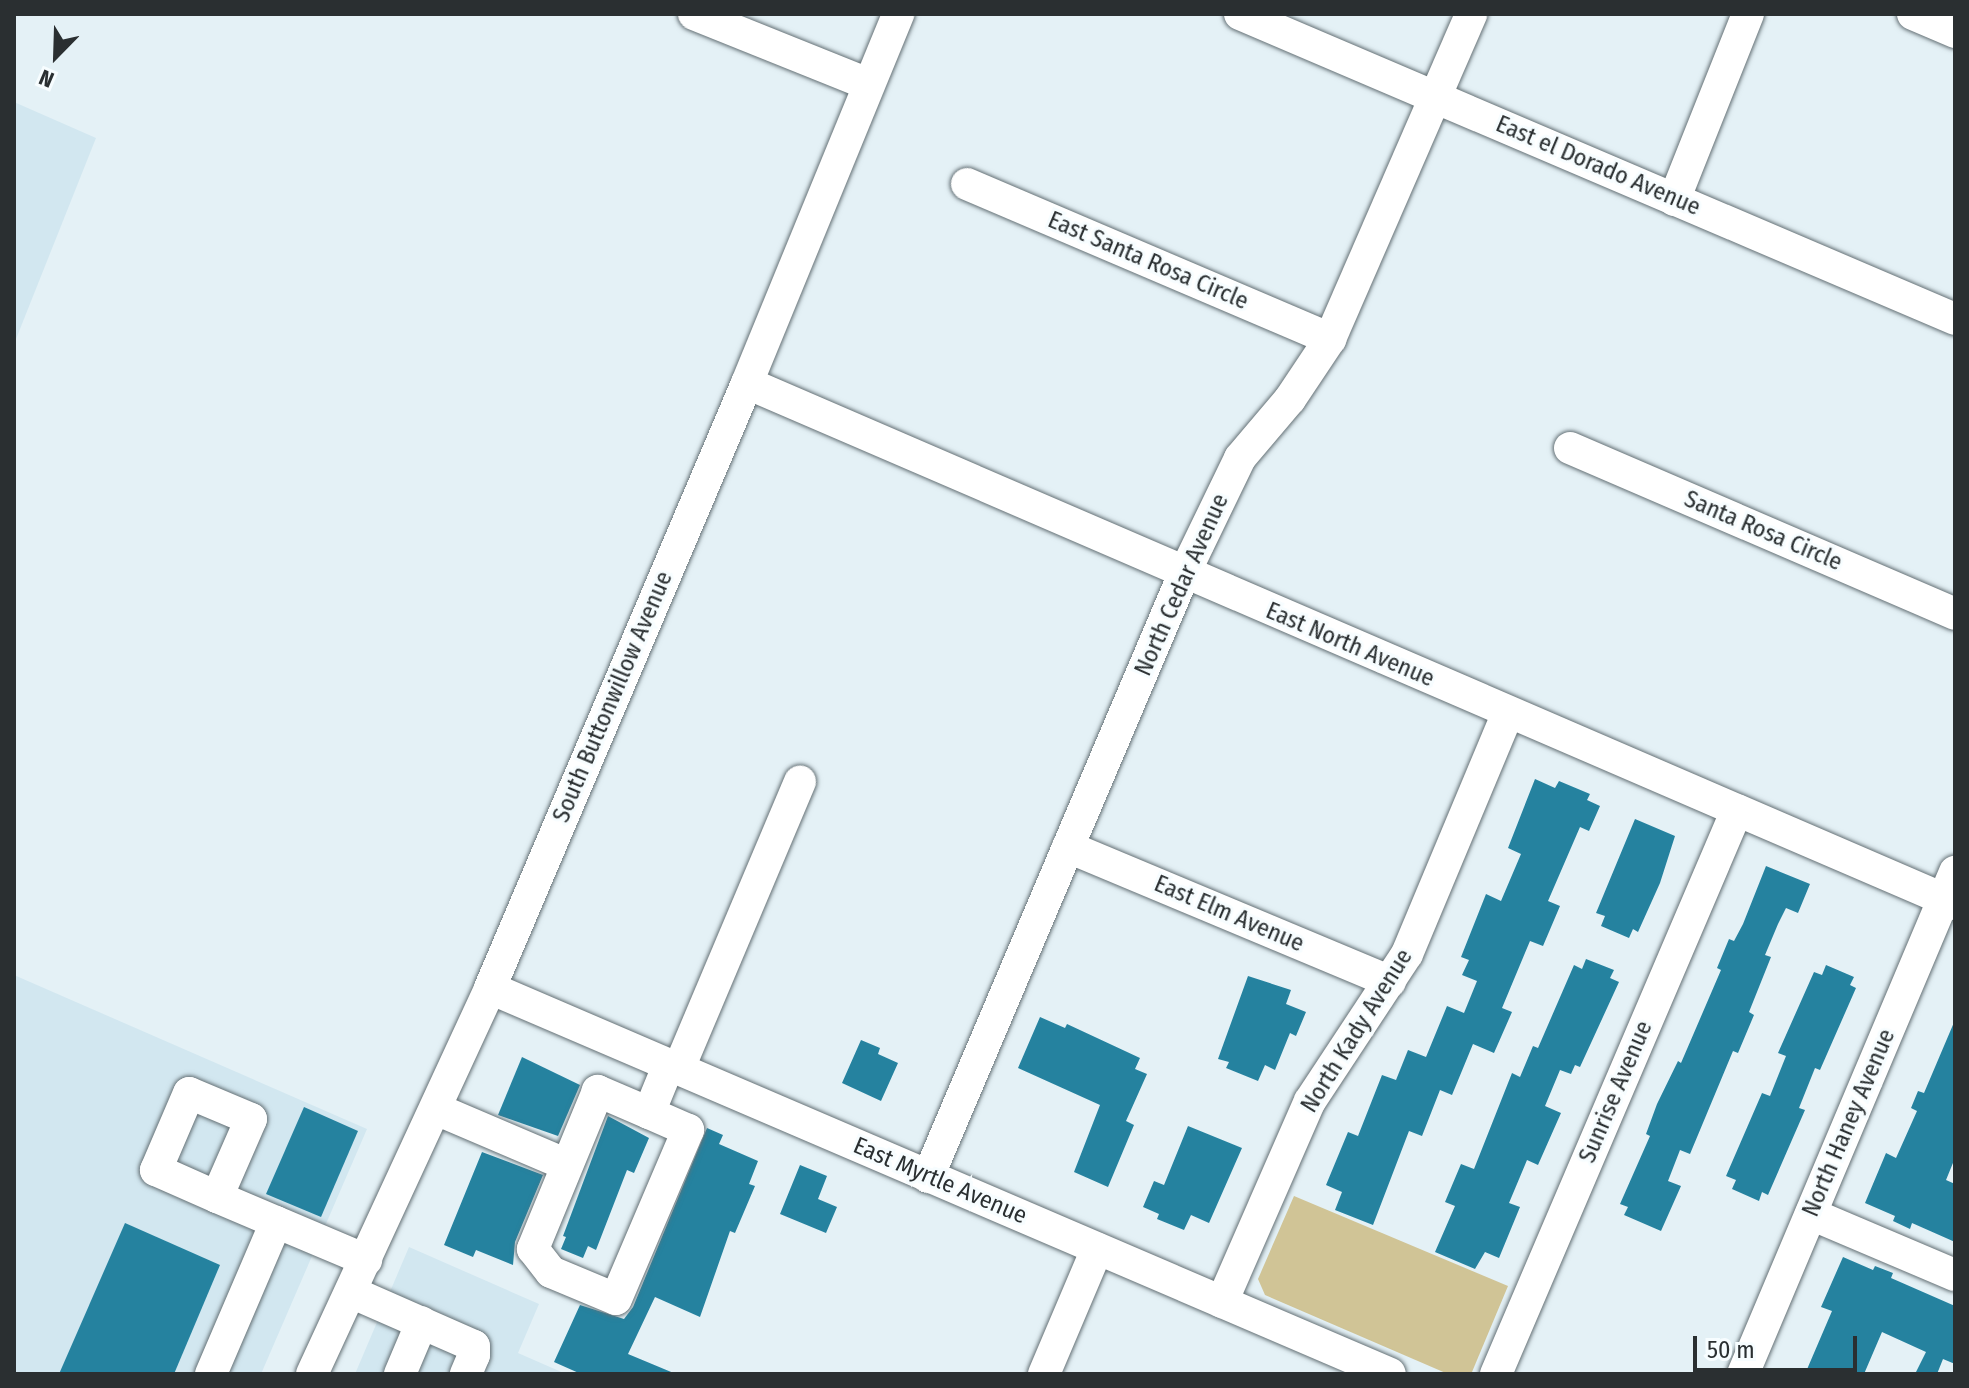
<!DOCTYPE html>
<html>
<head>
<meta charset="utf-8">
<style>
	body { margin:0 }
	#map { position:relative; width:1969px; height:1388px; overflow:hidden; background:#e4f1f6; font-family:"Fira Sans Condensed",sans-serif }
	div>[style] { position:absolute }
	.built>* { inset:0; background:#d2e7f0 }
	.green>* { inset:0; background:#d0c496 }
	.building>* { inset:0; background:#25829f }
	.roads { filter:drop-shadow(0 0 2px #647075) drop-shadow(0 0 2px #647075) }
	.minor>* { height:32px; margin:-16px; padding:0 16px; transform-origin:16px; border-radius:16px; background:#fff }
	span { translate:-50% -50%; white-space:nowrap; text-align:center; line-height:1.15; -webkit-text-stroke:6px #f7fdff; paint-order:stroke }
	.street-label { font-size:24px; color:#2a2f31 }
	.frame { position:absolute; inset:0; border:16px solid #2a2f31; pointer-events:none }
	.north { position:absolute; left:16px; top:16px; width:80px; height:80px; -webkit-text-stroke:6px #f7fdff; paint-order:stroke; rotate:203deg; font-size:22px; font-weight:700; line-height:32px; text-align:center; color:#2a2f31 }
	.north::after { content:''; display:block; margin:auto; width:28px; height:36px; background:#2a2f31; clip-path:polygon(50% 0,100% 100%,50% 72%,0 100%) }
	.scale { position:absolute; left:1693px; top:1336px; width:164px; height:36px; box-sizing:border-box; border:4px solid #2a2f31; border-top:0; padding-left:10px; font-size:24px; line-height:28px; white-space:nowrap; color:#2a2f31; -webkit-text-stroke:6px #f7fdff; paint-order:stroke }
</style>
</head>
<body>
<div id="map">
	<div class="built">
		<div style="clip-path:polygon(14px 102px,96px 138px,14px 344px)"></div>
		<div style="clip-path:polygon(14px 975px,367px 1129px,261px 1374px,14px 1374px)"></div>
		<div style="clip-path:polygon(409px 1247px,539px 1304px,518px 1353px,566px 1374px,355px 1374px)"></div>
	</div>
	<div class="green">
		<div style="clip-path:polygon(1294px 1196px,1508px 1286px,1472px 1372px,1448px 1374px,1265px 1295px,1258px 1279px)"></div>
	</div>
	<div class="building">
		<div style="clip-path:polygon(1535px 779px,1555px 788px,1559px 781px,1590px 794px,1587px 800px,1600px 806px,1589px 831px,1580px 827px,1548px 901px,1560px 906px,1543px 946px,1530px 941px,1502px 1008px,1512px 1012px,1494px 1053px,1473px 1044px,1452px 1095px,1440px 1090px,1422px 1136px,1409px 1131px,1373px 1225px,1335px 1210px,1342px 1192px,1326px 1185px,1348px 1132px,1358px 1136px,1382px 1075px,1396px 1080px,1408px 1050px,1426px 1057px,1447px 1006px,1464px 1013px,1477px 981px,1462px 975px,1469px 960px,1461px 957px,1486px 894px,1501px 901px,1521px 854px,1508px 848px)"></div>
		<div style="clip-path:polygon(1635px 819px,1675px 836px,1660px 883px,1638px 932px,1633px 929px,1629px 938px,1601px 926px,1605px 916px,1596px 913px)"></div>
		<div style="clip-path:polygon(1766px 866px,1810px 884px,1798px 913px,1786px 908px,1778px 924px,1765px 955px,1771px 957px,1749px 1012px,1754px 1015px,1738px 1053px,1733px 1051px,1690px 1154px,1680px 1150px,1668px 1181px,1681px 1186px,1661px 1231px,1624px 1215px,1628px 1207px,1620px 1204px,1650px 1136px,1646px 1134px,1657px 1104px,1678px 1061px,1681px 1063px,1721px 970px,1717px 968px,1729px 939px,1734px 941px,1743px 924px)"></div>
		<div style="clip-path:polygon(1586px 959px,1614px 970px,1610px 978px,1619px 982px,1580px 1067px,1575px 1065px,1571px 1074px,1560px 1070px,1545px 1106px,1561px 1113px,1538px 1165px,1527px 1160px,1509px 1203px,1520px 1207px,1499px 1258px,1485px 1252px,1475px 1269px,1435px 1252px,1455px 1206px,1445px 1202px,1461px 1164px,1474px 1169px,1512px 1073px,1520px 1077px,1533px 1046px,1538px 1048px,1574px 965px,1582px 969px)"></div>
		<div style="clip-path:polygon(1826px 965px,1854px 977px,1850px 985px,1856px 988px,1820px 1070px,1815px 1068px,1799px 1108px,1805px 1110px,1768px 1195px,1762px 1192px,1759px 1201px,1732px 1189px,1736px 1180px,1726px 1176px,1762px 1093px,1770px 1096px,1786px 1056px,1778px 1053px,1814px 972px,1822px 975px)"></div>
		<div style="clip-path:polygon(1248px 976px,1291px 990px,1286px 1004px,1306px 1012px,1296px 1036px,1290px 1033px,1275px 1070px,1265px 1065px,1258px 1081px,1226px 1068px,1229px 1062px,1218px 1059px)"></div>
		<div style="clip-path:polygon(1040px 1017px,1065px 1028px,1067px 1024px,1140px 1058px,1135px 1069px,1147px 1074px,1126px 1121px,1134px 1125px,1108px 1187px,1074px 1172px,1100px 1105px,1018px 1068px)"></div>
		<div style="clip-path:polygon(1955px 1020px,1955px 1158px,1946px 1180px,1955px 1184px,1955px 1242px,1912px 1223px,1910px 1229px,1893px 1221px,1895px 1216px,1865px 1203px,1886px 1153px,1896px 1158px,1917px 1111px,1911px 1108px,1918px 1091px,1924px 1093px)"></div>
		<div style="clip-path:polygon(861px 1040px,880px 1048px,878px 1054px,898px 1063px,881px 1101px,842px 1083px)"></div>
		<div style="clip-path:polygon(522px 1057px,580px 1085px,558px 1136px,498px 1115px)"></div>
		<div style="clip-path:polygon(304px 1107px,358px 1131px,321px 1217px,266px 1194px)"></div>
		<div style="clip-path:polygon(608px 1116px,649px 1138px,634px 1173px,627px 1170px,596px 1250px,588px 1246px,583px 1258px,561px 1249px,566px 1237px,563px 1236px)"></div>
		<div style="clip-path:polygon(1188px 1126px,1242px 1148px,1209px 1223px,1191px 1215px,1184px 1230px,1157px 1219px,1159px 1214px,1143px 1207px,1154px 1181px,1164px 1185px)"></div>
		<div style="clip-path:polygon(707px 1128px,723px 1135px,719px 1144px,758px 1161px,749px 1184px,755px 1186px,735px 1233px,730px 1231px,700px 1317px,655px 1297px,628px 1354px,676px 1374px,581px 1374px,554px 1362px,580px 1305px,624px 1319px,633px 1307px)"></div>
		<div style="clip-path:polygon(482px 1152px,543px 1175px,515px 1242px,513px 1265px,476px 1250px,473px 1257px,444px 1245px)"></div>
		<div style="clip-path:polygon(800px 1165px,827px 1176px,818px 1199px,837px 1207px,826px 1233px,780px 1214px)"></div>
		<div style="clip-path:polygon(125px 1223px,220px 1265px,174px 1374px,59px 1374px)"></div>
		<div style="clip-path:polygon(1843px 1257px,1873px 1270px,1875px 1266px,1893px 1273px,1891px 1278px,1955px 1306px,1955px 1364px,1943px 1359px,1937px 1374px,1915px 1374px,1926px 1352px,1882px 1332px,1864px 1374px,1805px 1374px,1832px 1311px,1821px 1307px)"></div>
	</div>
	<div class="roads">
		<div class="minor">
			<div style="left:694px;top:14px;width:188px;rotate:21.9deg"></div>
			<div style="left:1240px;top:14px;width:777px;rotate:23.1deg"></div>
			<div style="left:1913px;top:14px;width:46px;rotate:23.2deg"></div>
			<div style="left:967px;top:184px;width:395px;rotate:23.1deg"></div>
			<div style="left:1674px;top:200px;width:200px;rotate:-68.3deg"></div>
			<div style="left:747px;top:383px;width:1316px;rotate:23.33deg"></div>
			<div style="left:1570px;top:448px;width:419px;rotate:23.3deg"></div>
			<div style="left:1068px;top:847px;width:349px;rotate:22.7deg"></div>
			<div style="left:490px;top:988px;width:979px;rotate:23.21deg"></div>
			<div style="left:679px;top:1068px;width:311px;rotate:-67.1deg"></div>
			<div style="left:436px;top:1109px;width:142px;rotate:23.1deg"></div>
			<div style="left:649px;top:1113px;width:56px;rotate:-156.7deg"></div>
			<div style="left:598px;top:1091px;width:171px;rotate:112.4deg"></div>
			<div style="left:533px;top:1249px;width:29px;rotate:52deg"></div>
			<div style="left:551px;top:1272px;width:70px;rotate:22.6deg"></div>
			<div style="left:616px;top:1299px;width:184px;rotate:-66.9deg"></div>
			<div style="left:688px;top:1130px;width:43px;rotate:-156.4deg"></div>
			<div style="left:649px;top:1113px;width:53px;rotate:-67.8deg"></div>
			<div style="left:928px;top:1177px;width:655px;rotate:-67deg"></div>
			<div style="left:1184px;top:574px;width:129px;rotate:-64.2deg"></div>
			<div style="left:1240px;top:458px;width:77px;rotate:-49.7deg"></div>
			<div style="left:1290px;top:399px;width:72px;rotate:-56.3deg"></div>
			<div style="left:1330px;top:339px;width:354px;rotate:-66.5deg"></div>
			<div style="left:217px;top:1197px;width:85px;rotate:-66.4deg"></div>
			<div style="left:251px;top:1119px;width:67px;rotate:-157.2deg"></div>
			<div style="left:189px;top:1093px;width:84px;rotate:113.2deg"></div>
			<div style="left:156px;top:1170px;width:67px;rotate:23.9deg"></div>
			<div style="left:217px;top:1197px;width:64px;rotate:23deg"></div>
			<div style="left:276px;top:1222px;width:98px;rotate:22.9deg"></div>
			<div style="left:1811px;top:1214px;width:156px;rotate:23deg"></div>
			<div style="left:351px;top:1292px;width:134px;rotate:23.7deg"></div>
			<div style="left:474px;top:1346px;width:9px;rotate:90deg"></div>
			<div style="left:474px;top:1355px;width:21px;rotate:113deg"></div>
			<div style="left:1222px;top:1302px;width:219px;rotate:-66.4deg"></div>
			<div style="left:1310px;top:1101px;width:176px;rotate:-56.6deg"></div>
			<div style="left:1407px;top:954px;width:261px;rotate:-67.3deg"></div>
			<div style="left:211px;top:1374px;width:165px;rotate:-66.8deg"></div>
			<div style="left:312px;top:1374px;width:425px;rotate:-65.2deg"></div>
			<div style="left:490px;top:988px;width:657px;rotate:-66.98deg"></div>
			<div style="left:747px;top:383px;width:399px;rotate:-67.7deg"></div>
			<div style="left:400px;top:1374px;width:56px;rotate:-67.1deg"></div>
			<div style="left:1044px;top:1374px;width:136px;rotate:-67deg"></div>
			<div style="left:1496px;top:1374px;width:613px;rotate:-66.86deg"></div>
			<div style="left:1743px;top:1374px;width:545px;rotate:-67.11deg"></div>
		</div>
	</div>
	<div class="street-label">
		<span style="left:1598px;top:166px;rotate:23deg">East el Dorado Avenue</span>
		<span style="left:1148px;top:261px;rotate:23deg">East Santa Rosa Circle</span>
		<span style="left:1763px;top:531px;rotate:23deg">Santa Rosa Circle</span>
		<span style="left:1182px;top:585px;rotate:-66deg">North Cedar Avenue</span>
		<span style="left:1350px;top:645px;rotate:23deg">East North Avenue</span>
		<span style="left:613px;top:697px;rotate:-67deg">South Buttonwillow Avenue</span>
		<span style="left:1229px;top:914px;rotate:23deg">East Elm Avenue</span>
		<span style="left:1357px;top:1031px;rotate:-58deg">North Kady Avenue</span>
		<span style="left:1616px;top:1092px;rotate:-67deg">Sunrise Avenue</span>
		<span style="left:1849px;top:1123px;rotate:-67deg">North Haney Avenue</span>
		<span style="left:940px;top:1181px;rotate:23deg">East Myrtle Avenue</span>
	</div>
	<div class="frame"></div>
	<div class="north">N</div>
	<div class="scale">50 m</div>
</div>
</body>
</html>
